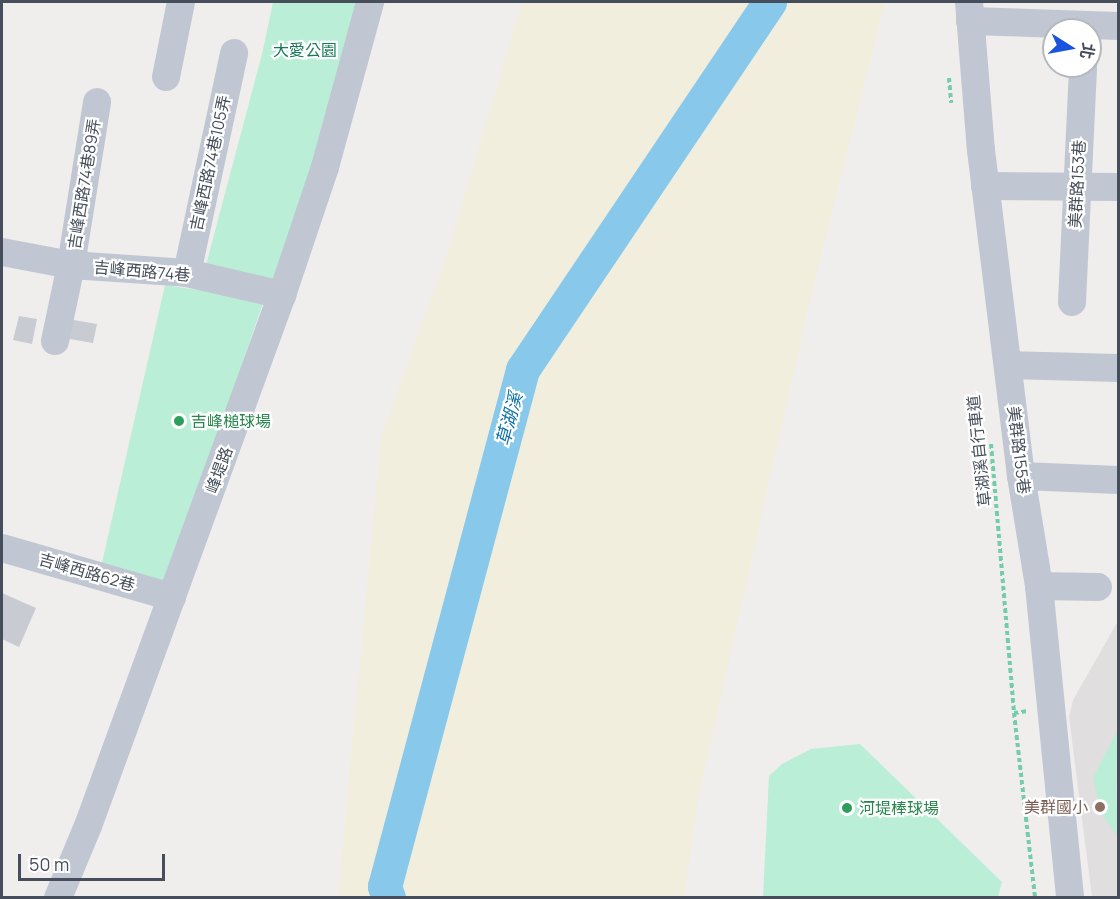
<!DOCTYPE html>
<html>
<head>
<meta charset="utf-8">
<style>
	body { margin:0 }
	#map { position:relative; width:1120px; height:899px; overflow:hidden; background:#f0eded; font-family:Manrope,"Noto Sans TC",sans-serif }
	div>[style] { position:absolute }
	.education>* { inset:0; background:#e1dedf }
	.green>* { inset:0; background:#bbeed6 }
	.sand>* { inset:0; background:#f2eedd }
	.river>* { height:34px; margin:-17px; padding:0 17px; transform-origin:17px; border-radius:17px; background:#88c9eb }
	.building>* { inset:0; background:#c9cbd3 }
	.path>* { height:4px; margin-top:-2px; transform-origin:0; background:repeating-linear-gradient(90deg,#73ccac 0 4.5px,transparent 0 7.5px) }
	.minor>* { height:28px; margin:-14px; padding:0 14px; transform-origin:14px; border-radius:14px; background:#c0c7d3 }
	.dots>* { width:16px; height:16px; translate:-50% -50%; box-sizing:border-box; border:3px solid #fff; border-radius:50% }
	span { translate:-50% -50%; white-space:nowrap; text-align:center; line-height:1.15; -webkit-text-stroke:4.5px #fff; paint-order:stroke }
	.park-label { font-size:16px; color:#177b57 }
	.street-label { font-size:16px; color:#454e5a }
	.leisure-label { font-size:16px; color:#27864d }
	.left { translate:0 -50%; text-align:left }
	.education-label { font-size:16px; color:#785e54 }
	.right { translate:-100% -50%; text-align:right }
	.water-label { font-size:18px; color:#0c71a6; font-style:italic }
	.frame { position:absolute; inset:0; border:3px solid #454e5a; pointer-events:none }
	.north { position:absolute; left:1042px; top:18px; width:60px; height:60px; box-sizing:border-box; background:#fff; border:2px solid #b5b8bd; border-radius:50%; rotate:101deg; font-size:16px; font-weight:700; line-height:24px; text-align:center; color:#454e5a }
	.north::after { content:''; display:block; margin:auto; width:21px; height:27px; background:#1953de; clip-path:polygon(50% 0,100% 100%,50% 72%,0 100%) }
	.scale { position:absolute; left:18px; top:854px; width:147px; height:27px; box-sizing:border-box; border:3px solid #454e5a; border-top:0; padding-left:8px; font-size:18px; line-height:21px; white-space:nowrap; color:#454e5a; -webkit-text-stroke:4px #fff; paint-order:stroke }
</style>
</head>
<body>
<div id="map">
	<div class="education">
		<div style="clip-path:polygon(1118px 621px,1118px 897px,1092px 897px,1069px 717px,1073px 700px)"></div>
	</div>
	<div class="green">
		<div style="clip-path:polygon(273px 2px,363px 2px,315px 160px,273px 279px,206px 265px,263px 50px)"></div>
		<div style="clip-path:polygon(165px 285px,264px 300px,163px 595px,99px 576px)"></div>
		<div style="clip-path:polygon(1118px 729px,1116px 788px,1118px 837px,1101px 814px,1093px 778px)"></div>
		<div style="clip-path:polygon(860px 744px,1002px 882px,998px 897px,763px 897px,769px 776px,782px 764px,811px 749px)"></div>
	</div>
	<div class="sand">
		<div style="clip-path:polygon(522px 2px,885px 2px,807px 313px,699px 795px,684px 897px,338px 897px,381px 437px,449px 248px)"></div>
	</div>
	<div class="river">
		<div style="left:389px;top:898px;width:12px;rotate:-110deg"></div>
		<div style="left:385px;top:887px;width:535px;rotate:-75.05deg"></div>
		<div style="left:523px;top:370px;width:443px;rotate:-56.1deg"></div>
	</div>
	<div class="building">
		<div style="clip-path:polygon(19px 316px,37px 319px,32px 344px,13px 340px)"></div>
		<div style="clip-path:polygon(68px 319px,97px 324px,93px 343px,64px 338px)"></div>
		<div style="clip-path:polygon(2px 593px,36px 608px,19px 647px,2px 639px)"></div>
	</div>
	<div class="path">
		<div style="left:949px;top:78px;width:25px;rotate:85deg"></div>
		<div style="left:991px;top:444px;width:270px;rotate:85.1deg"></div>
		<div style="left:1014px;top:713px;width:186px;rotate:83.5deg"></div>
		<div style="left:1014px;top:713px;width:14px;rotate:-8deg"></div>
	</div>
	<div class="minor">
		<div style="left:969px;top:2px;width:148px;rotate:85.4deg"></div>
		<div style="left:981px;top:150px;width:328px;rotate:83deg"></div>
		<div style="left:1021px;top:476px;width:111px;rotate:80.7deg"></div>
		<div style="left:1039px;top:586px;width:314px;rotate:84.3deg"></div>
		<div style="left:970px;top:21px;width:148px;rotate:1.9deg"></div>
		<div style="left:166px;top:77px;width:76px;rotate:-78.7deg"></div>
		<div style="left:985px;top:186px;width:133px;rotate:0.4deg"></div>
		<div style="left:2px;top:252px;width:70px;rotate:10.7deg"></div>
		<div style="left:71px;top:265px;width:116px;rotate:3.9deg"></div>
		<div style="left:187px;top:273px;width:98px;rotate:13deg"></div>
		<div style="left:187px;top:273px;width:225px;rotate:-77.9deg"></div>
		<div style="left:1072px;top:302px;width:236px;rotate:-87.3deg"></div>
		<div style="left:55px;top:341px;width:78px;rotate:-78.1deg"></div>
		<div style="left:71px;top:265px;width:165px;rotate:-80.9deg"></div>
		<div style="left:1008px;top:365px;width:110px;rotate:1.6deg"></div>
		<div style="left:1021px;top:476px;width:97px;rotate:2.4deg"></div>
		<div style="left:2px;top:548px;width:177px;rotate:16.1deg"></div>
		<div style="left:1039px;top:586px;width:59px;rotate:1deg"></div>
		<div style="left:58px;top:898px;width:78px;rotate:-67.4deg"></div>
		<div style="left:88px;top:826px;width:565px;rotate:-69.93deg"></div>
		<div style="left:282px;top:295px;width:135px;rotate:-71.4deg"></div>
		<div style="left:325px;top:167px;width:171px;rotate:-74.7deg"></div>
	</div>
	<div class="dots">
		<div style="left:179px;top:421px;background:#2e9e5b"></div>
		<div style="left:1100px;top:807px;background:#8d6e63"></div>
		<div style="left:847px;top:808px;background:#2e9e5b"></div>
	</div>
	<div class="park-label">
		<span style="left:305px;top:50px">大愛公園</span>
	</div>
	<div class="street-label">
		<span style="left:210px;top:163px;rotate:-78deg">吉峰西路74巷105弄</span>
		<span style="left:84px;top:184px;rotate:-81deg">吉峰西路74巷89弄</span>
		<span style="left:1077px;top:184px;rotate:-87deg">美群路153巷</span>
		<span style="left:142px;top:271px;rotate:5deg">吉峰西路74巷</span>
		<span style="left:1019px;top:450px;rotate:83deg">美群路155巷</span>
		<span style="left:979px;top:451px;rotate:-96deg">草湖溪自行車道</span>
		<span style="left:219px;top:470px;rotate:-70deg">峰堤路</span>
		<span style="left:87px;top:572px;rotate:16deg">吉峰西路62巷</span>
	</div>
	<div class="leisure-label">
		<span class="left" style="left:191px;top:421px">吉峰槌球場</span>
		<span class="left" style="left:859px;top:808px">河堤棒球場</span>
	</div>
	<div class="education-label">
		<span class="right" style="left:1088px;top:807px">美群國小</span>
	</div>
	<div class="water-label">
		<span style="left:509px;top:419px;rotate:-75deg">草湖溪</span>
	</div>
	<div class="frame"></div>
	<div class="north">北</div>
	<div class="scale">50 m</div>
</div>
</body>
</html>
